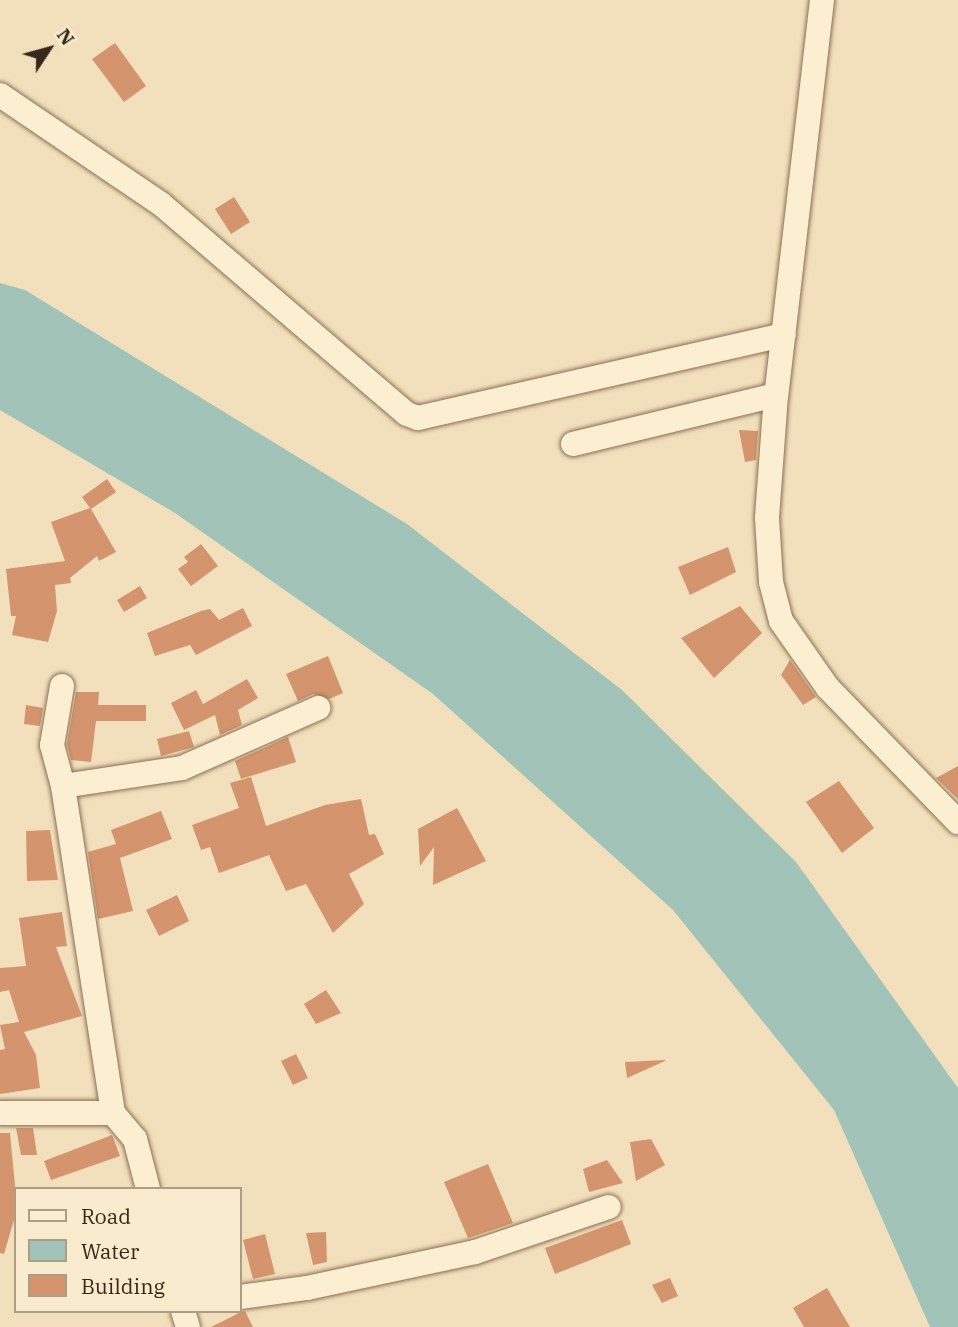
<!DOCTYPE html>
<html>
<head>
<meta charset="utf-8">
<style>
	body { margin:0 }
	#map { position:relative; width:958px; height:1327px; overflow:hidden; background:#f2e0bd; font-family:"IBM Plex Serif",serif }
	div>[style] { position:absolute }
	.water>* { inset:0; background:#a1c3b8 }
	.building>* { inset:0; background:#d4956e }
	.roads { filter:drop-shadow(0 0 2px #8b7054) drop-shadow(0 0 2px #8b7054) }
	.minor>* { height:24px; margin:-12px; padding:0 12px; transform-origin:12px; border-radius:12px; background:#fceed0 }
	span { translate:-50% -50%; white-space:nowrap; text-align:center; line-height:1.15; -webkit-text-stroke:5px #f9ebcd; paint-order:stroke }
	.legend { position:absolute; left:14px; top:1187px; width:228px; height:126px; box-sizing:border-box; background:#f9ebcd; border:2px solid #ac9d85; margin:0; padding:9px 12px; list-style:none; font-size:21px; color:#39281a }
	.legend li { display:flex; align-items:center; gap:14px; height:35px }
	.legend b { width:35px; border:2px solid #ac9d85 }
	.north { position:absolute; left:14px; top:14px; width:70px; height:70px; -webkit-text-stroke:5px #f9ebcd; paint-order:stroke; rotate:54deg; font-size:19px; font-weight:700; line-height:28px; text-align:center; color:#39281a }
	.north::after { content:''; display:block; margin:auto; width:24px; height:32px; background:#39281a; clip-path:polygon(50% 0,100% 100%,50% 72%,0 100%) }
</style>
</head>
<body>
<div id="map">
	<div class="water">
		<div style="clip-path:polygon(0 283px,25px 290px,407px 524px,622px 690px,796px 862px,958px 1088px,958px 1327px,930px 1327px,834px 1110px,673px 910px,433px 694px,175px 513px,0 410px)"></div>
	</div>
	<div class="building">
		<div style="clip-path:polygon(115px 43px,146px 86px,124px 102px,92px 59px)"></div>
		<div style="clip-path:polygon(234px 197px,250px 222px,231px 234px,215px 209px)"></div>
		<div style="clip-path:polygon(739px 430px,758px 431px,756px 460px,745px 462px)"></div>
		<div style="clip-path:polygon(107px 479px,116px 492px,91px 509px,116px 552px,99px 561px,97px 556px,70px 578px,71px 583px,55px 585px,57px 611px,48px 642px,12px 635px,16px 616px,11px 616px,6px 569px,65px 561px,51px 522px,90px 508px,82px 497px)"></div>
		<div style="clip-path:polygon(201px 544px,218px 566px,191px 586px,178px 569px,188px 562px,184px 557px)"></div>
		<div style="clip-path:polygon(728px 547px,736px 572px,690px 595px,678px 567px)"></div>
		<div style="clip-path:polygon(140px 586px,147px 598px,124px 612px,117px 600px)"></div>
		<div style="clip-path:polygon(740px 606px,762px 633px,714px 678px,681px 638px)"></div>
		<div style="clip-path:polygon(243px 608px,252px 626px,196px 655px,190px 645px,155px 656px,147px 633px,201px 611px,210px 609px,219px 620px)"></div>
		<div style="clip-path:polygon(328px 656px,343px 693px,329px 699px,313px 694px,298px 701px,286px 674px)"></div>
		<div style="clip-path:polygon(790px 660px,816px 697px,803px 705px,781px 675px)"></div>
		<div style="clip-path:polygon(247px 679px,258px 698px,238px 710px,242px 725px,220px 735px,215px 715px,184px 730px,171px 703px,196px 690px,203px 704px)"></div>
		<div style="clip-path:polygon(76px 692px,99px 692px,98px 705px,146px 705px,146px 721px,96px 721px,91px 762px,71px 760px,67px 744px)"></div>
		<div style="clip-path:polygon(26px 705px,43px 708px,40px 726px,24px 724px)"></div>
		<div style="clip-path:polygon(189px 731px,194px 747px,161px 756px,157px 739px)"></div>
		<div style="clip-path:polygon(288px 737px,296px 762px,241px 779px,235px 761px)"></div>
		<div style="clip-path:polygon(958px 766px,958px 799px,936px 778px)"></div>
		<div style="clip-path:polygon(251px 777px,266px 826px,325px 805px,361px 799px,369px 835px,375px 834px,384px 854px,349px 874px,364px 904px,333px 933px,306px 884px,286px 891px,269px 855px,219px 873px,210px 847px,201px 850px,192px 825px,239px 808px,230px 783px)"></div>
		<div style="clip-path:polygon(839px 781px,874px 828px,842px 853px,806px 802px)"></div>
		<div style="clip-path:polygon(457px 808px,486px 861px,433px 885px,434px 847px,420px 866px,418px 829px)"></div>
		<div style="clip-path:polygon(161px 811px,172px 839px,120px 858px,133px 911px,98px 919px,88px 852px,116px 844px,111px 830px)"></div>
		<div style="clip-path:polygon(50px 830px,58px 880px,27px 881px,26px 831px)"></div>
		<div style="clip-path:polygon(177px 895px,189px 921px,159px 936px,146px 910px)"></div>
		<div style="clip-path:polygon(62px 912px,67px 946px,56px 947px,82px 1016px,24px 1032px,36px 1055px,40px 1088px,0 1094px,0 1050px,5px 1049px,0 1025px,19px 1022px,9px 990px,0 992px,0 968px,26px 966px,19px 918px)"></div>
		<div style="clip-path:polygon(326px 990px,341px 1013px,316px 1024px,304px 1004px)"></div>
		<div style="clip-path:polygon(296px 1054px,308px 1078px,293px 1085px,281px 1061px)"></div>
		<div style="clip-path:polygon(665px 1060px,665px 1061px,627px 1078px,625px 1062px)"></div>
		<div style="clip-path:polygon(16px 1128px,33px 1128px,37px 1155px,21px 1155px)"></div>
		<div style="clip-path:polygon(0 1133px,10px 1133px,16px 1196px,16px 1213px,4px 1254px,0 1253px)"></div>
		<div style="clip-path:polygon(112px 1135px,120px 1156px,51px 1180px,44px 1161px)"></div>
		<div style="clip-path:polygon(651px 1139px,665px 1165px,636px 1181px,630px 1142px)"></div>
		<div style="clip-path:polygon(607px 1160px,623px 1183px,589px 1192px,583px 1169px)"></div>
		<div style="clip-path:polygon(488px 1164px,513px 1223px,468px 1238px,444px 1182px)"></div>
		<div style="clip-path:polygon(622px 1220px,631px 1244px,555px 1274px,545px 1248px)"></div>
		<div style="clip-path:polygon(326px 1232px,327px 1262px,313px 1265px,306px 1233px)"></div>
		<div style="clip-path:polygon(265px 1234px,275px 1274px,253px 1279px,243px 1240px)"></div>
		<div style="clip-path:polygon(670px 1278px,678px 1296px,662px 1303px,652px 1285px)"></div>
		<div style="clip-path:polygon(827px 1288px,850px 1327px,804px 1327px,793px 1308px)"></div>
		<div style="clip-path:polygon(245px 1311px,253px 1327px,211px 1327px,241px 1312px)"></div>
	</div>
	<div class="roads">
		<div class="minor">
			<div style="left:822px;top:0;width:398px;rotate:96.6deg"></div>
			<div style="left:776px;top:395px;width:123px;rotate:94.2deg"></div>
			<div style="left:767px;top:518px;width:64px;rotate:86.4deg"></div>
			<div style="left:771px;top:582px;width:40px;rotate:75.6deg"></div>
			<div style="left:781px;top:621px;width:82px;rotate:55deg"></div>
			<div style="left:828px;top:688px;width:187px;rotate:45.9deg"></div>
			<div style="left:0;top:95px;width:194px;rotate:34.1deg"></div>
			<div style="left:161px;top:204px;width:323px;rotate:40.5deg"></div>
			<div style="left:407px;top:414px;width:12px;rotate:20deg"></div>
			<div style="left:418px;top:418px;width:375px;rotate:-12.8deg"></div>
			<div style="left:573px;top:444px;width:209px;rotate:-13.6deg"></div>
			<div style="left:62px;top:686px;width:60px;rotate:99.6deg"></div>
			<div style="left:52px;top:745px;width:42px;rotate:75deg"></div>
			<div style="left:63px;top:786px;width:331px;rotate:81.3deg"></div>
			<div style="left:63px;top:786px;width:120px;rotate:-8.6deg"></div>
			<div style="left:182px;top:768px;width:149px;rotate:-23.8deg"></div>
			<div style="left:0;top:1113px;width:113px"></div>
			<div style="left:113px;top:1113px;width:34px;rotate:50deg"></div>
			<div style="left:135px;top:1139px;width:52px;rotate:75.4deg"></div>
			<div style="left:240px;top:1297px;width:68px;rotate:-7.7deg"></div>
			<div style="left:307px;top:1288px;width:172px;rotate:-12.1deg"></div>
			<div style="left:475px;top:1252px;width:141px;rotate:-18.6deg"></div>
			<div style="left:183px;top:1311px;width:17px;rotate:73deg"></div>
		</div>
	</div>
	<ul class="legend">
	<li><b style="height:9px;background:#fceed0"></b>Road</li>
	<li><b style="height:19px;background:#a1c3b8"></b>Water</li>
	<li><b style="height:19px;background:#d4956e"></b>Building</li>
	</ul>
	<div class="north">N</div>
</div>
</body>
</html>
